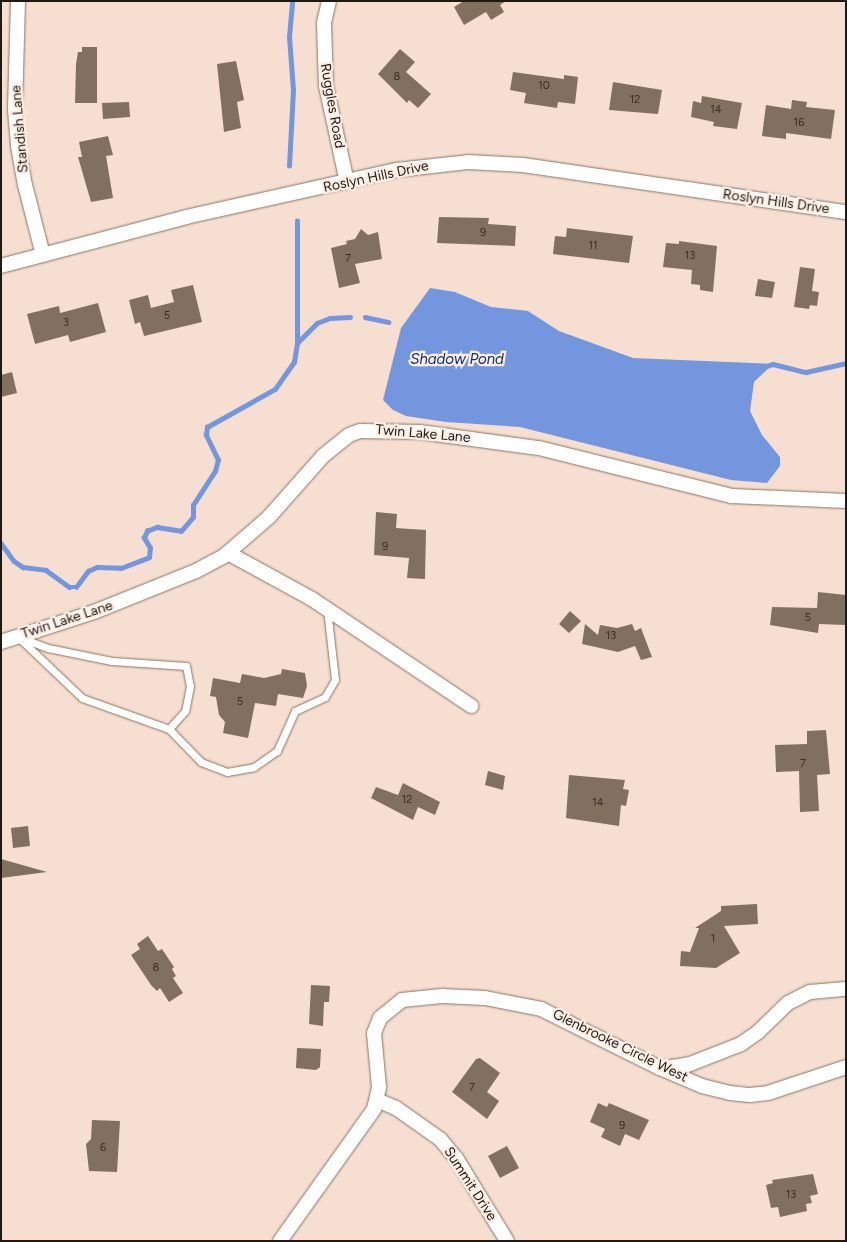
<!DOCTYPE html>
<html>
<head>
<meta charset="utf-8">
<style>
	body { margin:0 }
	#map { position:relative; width:847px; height:1242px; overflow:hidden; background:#f6dfd1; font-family:Figtree,sans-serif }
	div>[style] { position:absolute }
	.water>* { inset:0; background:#7396de }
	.stream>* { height:4.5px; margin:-2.25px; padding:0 2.25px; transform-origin:2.25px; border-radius:2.25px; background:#7396de }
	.building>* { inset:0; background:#816f5f }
	.roads { filter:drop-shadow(0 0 1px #897468) drop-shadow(0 0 1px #897468) }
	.service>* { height:7px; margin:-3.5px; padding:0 3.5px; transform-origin:3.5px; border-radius:3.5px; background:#fff }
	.minor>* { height:14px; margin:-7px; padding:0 7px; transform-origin:7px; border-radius:7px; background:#fff }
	span { translate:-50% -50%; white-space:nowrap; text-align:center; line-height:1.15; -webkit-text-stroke:4.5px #fdeee6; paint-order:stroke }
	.number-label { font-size:11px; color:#382e26 }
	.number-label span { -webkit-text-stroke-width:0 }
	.street-label { font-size:14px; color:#201813 }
	.water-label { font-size:15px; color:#092a7b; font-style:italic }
	.frame { position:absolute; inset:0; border:2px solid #201813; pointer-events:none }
</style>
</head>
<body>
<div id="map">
	<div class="water">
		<div style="clip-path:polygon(430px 288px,455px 292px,491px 307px,528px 311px,559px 331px,633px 358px,773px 364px,754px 382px,750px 411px,762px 435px,780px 457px,780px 466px,767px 483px,731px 480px,520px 427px,446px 422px,406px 416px,393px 410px,383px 400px,401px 328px)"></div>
	</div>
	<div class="stream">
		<div style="left:289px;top:166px;width:76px;rotate:-87deg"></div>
		<div style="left:293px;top:90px;width:53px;rotate:-94.3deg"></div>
		<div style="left:289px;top:37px;width:36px;rotate:-85deg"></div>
		<div style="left:365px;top:317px;width:24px;rotate:12deg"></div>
		<div style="left:297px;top:343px;width:28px;rotate:-45deg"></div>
		<div style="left:317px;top:323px;width:14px;rotate:-21deg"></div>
		<div style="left:330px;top:318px;width:20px;rotate:-3deg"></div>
		<div style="left:767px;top:366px;width:6px;rotate:-18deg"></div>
		<div style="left:773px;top:364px;width:34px;rotate:14deg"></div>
		<div style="left:806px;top:372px;width:41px;rotate:-12.7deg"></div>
		<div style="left:1px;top:543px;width:22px;rotate:54deg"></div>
		<div style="left:14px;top:561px;width:11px;rotate:34deg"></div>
		<div style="left:23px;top:567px;width:23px;rotate:7deg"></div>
		<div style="left:46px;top:570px;width:29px;rotate:36deg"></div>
		<div style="left:69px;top:587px;width:7px"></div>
		<div style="left:76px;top:587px;width:20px;rotate:-53deg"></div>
		<div style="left:88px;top:571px;width:10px;rotate:-24deg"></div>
		<div style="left:97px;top:567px;width:24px;rotate:2deg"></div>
		<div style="left:121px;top:568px;width:30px;rotate:-21deg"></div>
		<div style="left:149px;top:557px;width:9px;rotate:-84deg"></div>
		<div style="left:150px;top:548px;width:12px;rotate:-121deg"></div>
		<div style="left:144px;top:538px;width:8px;rotate:-67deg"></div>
		<div style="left:147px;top:531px;width:11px;rotate:-22deg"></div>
		<div style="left:157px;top:527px;width:24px;rotate:9deg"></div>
		<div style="left:181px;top:531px;width:18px;rotate:-49deg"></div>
		<div style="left:193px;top:517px;width:12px;rotate:-90deg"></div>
		<div style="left:193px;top:505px;width:40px;rotate:-57.1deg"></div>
		<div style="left:215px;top:471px;width:11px;rotate:-75deg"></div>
		<div style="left:218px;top:460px;width:28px;rotate:-116deg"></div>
		<div style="left:206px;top:435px;width:8px;rotate:-83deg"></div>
		<div style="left:207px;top:427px;width:78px;rotate:-29.2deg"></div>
		<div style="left:275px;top:389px;width:33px;rotate:-55deg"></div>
		<div style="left:294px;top:362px;width:19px;rotate:-81deg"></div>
		<div style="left:297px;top:343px;width:122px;rotate:-90deg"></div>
	</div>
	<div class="building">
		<div style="clip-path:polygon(464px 1px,506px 1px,500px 5px,504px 12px,491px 20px,486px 12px,464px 25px,454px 7px)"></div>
		<div style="clip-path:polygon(82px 47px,97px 47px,97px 103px,75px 103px,76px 64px,78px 52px,82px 52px)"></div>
		<div style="clip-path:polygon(400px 49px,415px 62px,406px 72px,431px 94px,418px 108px,409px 100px,407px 103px,378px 74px)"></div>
		<div style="clip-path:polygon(236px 61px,244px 100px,237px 102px,241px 128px,224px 132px,217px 64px)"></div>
		<div style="clip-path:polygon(513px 72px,564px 79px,564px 75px,578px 77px,575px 104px,558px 102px,557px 108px,524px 103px,526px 93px,510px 90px)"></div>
		<div style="clip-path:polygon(613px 82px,662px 90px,658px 114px,609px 110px)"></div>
		<div style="clip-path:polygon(702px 96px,742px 103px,737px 129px,713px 126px,714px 122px,691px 117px,693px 101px,701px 103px)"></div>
		<div style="clip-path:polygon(792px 100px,807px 102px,806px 107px,835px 110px,831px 139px,786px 133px,786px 139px,762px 136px,766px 105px,791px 109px)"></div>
		<div style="clip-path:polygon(129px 102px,130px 117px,103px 119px,102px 103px)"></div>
		<div style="clip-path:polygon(108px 136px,113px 155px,106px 156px,113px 198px,91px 202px,78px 157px,82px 157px,79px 142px)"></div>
		<div style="clip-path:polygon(439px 217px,489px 218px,488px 224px,516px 226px,515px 246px,437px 243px)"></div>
		<div style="clip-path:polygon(567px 228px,633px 236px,629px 263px,553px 254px,555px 236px,566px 237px)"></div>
		<div style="clip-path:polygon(361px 229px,368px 235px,378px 232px,382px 259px,355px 264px,360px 283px,339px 288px,331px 248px,347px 244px,346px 241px,355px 239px)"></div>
		<div style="clip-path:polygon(679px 241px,717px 246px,713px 292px,700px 290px,700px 285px,691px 284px,692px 270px,663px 267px,666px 243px,679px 244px)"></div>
		<div style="clip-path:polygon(800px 267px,815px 269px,812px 291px,819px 292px,817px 306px,810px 305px,809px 309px,794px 307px)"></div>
		<div style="clip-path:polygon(758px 279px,775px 282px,772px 298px,755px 296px)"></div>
		<div style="clip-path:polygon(193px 285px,202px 322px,144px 336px,140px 322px,135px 324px,129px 300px,148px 295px,151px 308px,174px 302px,171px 290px)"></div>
		<div style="clip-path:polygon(98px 303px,106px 332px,70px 342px,68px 335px,35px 344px,27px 314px,59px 306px,60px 313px)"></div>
		<div style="clip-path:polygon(12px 372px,17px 393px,1px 397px,1px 375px)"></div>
		<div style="clip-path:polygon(376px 512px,397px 514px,396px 528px,426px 530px,425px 579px,407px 578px,409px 558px,374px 555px)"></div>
		<div style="clip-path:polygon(818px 592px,846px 595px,846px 625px,819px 624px,818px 633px,770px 625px,772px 607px,817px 608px)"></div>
		<div style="clip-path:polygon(570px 611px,581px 621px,569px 633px,559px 624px)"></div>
		<div style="clip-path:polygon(585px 624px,598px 635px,600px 625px,617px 628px,632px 624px,635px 631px,641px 628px,652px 657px,641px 660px,635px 646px,618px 652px,582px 644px)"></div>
		<div style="clip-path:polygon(282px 669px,305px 673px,307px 686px,303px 698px,278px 694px,276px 706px,255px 703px,248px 738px,223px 733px,225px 722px,219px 715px,216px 697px,210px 696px,213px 678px,240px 683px,242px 674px,264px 678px,281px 674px)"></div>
		<div style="clip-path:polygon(826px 730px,830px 774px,817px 775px,819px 811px,800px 812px,799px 771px,776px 772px,775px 745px,807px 744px,807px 731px)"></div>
		<div style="clip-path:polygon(488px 771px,505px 776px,503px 790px,485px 785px)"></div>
		<div style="clip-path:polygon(569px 775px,625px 780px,623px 789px,629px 790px,626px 806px,621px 805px,619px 826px,566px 818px)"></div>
		<div style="clip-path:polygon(403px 783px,440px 802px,435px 815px,418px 807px,413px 820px,371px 798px,376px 787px,398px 795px)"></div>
		<div style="clip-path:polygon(28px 826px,30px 846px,13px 848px,11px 828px)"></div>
		<div style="clip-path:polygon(1px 859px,47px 872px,1px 878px)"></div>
		<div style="clip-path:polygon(757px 904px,758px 924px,724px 926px,740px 953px,716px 968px,680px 966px,681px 951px,690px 952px,699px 928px,695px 928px,721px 911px,721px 906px)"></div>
		<div style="clip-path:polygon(148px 936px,158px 951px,162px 949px,174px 967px,172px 969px,176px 976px,173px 978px,183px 993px,169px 1002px,160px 988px,157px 991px,151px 985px,131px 955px,140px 949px,137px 944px)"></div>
		<div style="clip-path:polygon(311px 985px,330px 986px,329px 1002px,324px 1002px,323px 1026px,309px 1024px)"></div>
		<div style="clip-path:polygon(297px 1048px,321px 1049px,320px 1067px,316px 1070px,296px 1068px)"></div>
		<div style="clip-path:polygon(480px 1058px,500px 1073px,487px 1092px,499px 1101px,487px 1119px,452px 1092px,476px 1059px)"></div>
		<div style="clip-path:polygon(598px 1103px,607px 1107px,609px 1103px,649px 1120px,639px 1140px,625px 1134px,620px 1146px,601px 1137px,605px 1129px,590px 1122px)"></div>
		<div style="clip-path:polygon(92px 1120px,120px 1121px,117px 1172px,89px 1171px,86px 1144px,91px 1139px)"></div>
		<div style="clip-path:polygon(507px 1146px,519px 1168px,500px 1178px,488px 1156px)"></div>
		<div style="clip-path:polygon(813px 1174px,818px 1194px,810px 1196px,812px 1203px,806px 1204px,807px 1211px,780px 1217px,778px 1207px,771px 1208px,766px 1185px,773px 1183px,772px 1180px)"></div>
	</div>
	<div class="roads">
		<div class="service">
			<div style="left:17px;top:636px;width:90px;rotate:43.6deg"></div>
			<div style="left:82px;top:698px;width:92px;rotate:19.6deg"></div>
			<div style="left:169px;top:729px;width:46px;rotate:45.9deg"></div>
			<div style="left:201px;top:762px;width:28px;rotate:21deg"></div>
			<div style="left:227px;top:772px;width:27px;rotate:-10deg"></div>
			<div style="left:254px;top:767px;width:28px;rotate:-35deg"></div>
			<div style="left:277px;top:751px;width:44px;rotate:-65.8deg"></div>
			<div style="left:295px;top:711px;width:33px;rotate:-25deg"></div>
			<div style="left:325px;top:697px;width:20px;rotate:-60deg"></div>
			<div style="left:335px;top:680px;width:71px;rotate:-96.4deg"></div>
			<div style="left:19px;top:637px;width:31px;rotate:21deg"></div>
			<div style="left:48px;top:648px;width:65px;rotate:11.5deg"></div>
			<div style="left:112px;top:661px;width:74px;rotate:3.9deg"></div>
			<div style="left:186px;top:666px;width:20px;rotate:79deg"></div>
			<div style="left:190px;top:686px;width:25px;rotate:101deg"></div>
			<div style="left:185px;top:711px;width:24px;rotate:132deg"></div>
		</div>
		<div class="minor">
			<div style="left:18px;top:1px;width:109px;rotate:91.6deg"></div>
			<div style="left:15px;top:110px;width:36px;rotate:85deg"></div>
			<div style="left:18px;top:146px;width:40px;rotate:80deg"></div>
			<div style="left:25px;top:185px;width:72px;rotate:75.6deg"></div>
			<div style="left:329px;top:1px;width:23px;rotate:103deg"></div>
			<div style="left:324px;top:23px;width:63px;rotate:88.2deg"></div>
			<div style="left:326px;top:86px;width:98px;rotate:77.7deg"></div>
			<div style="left:1px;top:266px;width:191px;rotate:-14.8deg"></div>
			<div style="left:186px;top:217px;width:216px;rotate:-12.6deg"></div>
			<div style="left:397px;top:170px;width:71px;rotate:-6.4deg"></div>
			<div style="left:468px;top:162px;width:55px;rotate:3.1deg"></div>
			<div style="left:523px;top:165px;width:326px;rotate:8.3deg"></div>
			<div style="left:228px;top:553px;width:96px;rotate:28.7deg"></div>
			<div style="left:312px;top:599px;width:192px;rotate:33.9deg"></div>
			<div style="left:1px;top:642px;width:98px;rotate:-17.9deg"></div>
			<div style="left:94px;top:612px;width:110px;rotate:-21.9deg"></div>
			<div style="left:196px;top:571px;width:32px;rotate:-28deg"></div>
			<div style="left:224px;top:556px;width:60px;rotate:-40.9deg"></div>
			<div style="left:269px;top:517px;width:81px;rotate:-48.5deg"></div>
			<div style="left:323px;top:456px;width:33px;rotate:-39deg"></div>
			<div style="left:349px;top:435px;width:12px;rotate:-20deg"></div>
			<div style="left:360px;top:431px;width:60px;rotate:1deg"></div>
			<div style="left:420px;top:432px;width:120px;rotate:7.7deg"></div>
			<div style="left:539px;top:448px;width:199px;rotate:14deg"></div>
			<div style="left:732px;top:496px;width:114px;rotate:2.5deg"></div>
			<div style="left:666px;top:1068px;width:24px;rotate:-9deg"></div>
			<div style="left:690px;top:1064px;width:55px;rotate:-21.4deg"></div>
			<div style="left:741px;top:1044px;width:21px;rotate:-35deg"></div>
			<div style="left:758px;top:1032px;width:42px;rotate:-44deg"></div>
			<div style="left:788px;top:1003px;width:25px;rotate:-27deg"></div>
			<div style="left:810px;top:992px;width:36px;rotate:-5deg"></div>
			<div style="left:377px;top:1100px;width:21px;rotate:23deg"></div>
			<div style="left:396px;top:1108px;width:54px;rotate:35.2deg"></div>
			<div style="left:440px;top:1139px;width:25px;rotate:50deg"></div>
			<div style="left:456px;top:1158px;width:97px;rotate:58.4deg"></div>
			<div style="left:280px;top:1241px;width:162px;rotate:-54.5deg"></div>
			<div style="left:374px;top:1109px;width:23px;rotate:-77deg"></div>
			<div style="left:379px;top:1087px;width:54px;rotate:-95.3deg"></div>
			<div style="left:374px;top:1033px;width:16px;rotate:-68deg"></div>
			<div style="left:380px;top:1018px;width:28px;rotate:-39deg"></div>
			<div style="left:402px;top:1000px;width:40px;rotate:-5.7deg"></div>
			<div style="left:442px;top:996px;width:43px;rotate:2.7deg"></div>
			<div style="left:485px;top:998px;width:57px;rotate:11.1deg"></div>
			<div style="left:541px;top:1009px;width:133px;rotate:26.4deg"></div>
			<div style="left:660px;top:1068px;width:46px;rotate:23.2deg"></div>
			<div style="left:702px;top:1086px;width:29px;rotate:14deg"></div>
			<div style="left:730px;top:1093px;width:20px;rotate:6deg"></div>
			<div style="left:750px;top:1095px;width:18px;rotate:-6deg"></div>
			<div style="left:768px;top:1093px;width:82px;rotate:-18.4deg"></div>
		</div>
	</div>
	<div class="number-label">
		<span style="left:397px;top:77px">8</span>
		<span style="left:544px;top:86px">10</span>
		<span style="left:635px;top:100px">12</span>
		<span style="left:716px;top:110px">14</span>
		<span style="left:799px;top:123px">16</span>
		<span style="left:483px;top:233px">9</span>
		<span style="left:593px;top:246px">11</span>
		<span style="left:690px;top:256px">13</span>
		<span style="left:348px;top:259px">7</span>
		<span style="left:167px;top:316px">5</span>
		<span style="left:66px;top:323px">3</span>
		<span style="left:385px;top:547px">9</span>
		<span style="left:808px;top:618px">5</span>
		<span style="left:611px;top:636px">13</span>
		<span style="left:240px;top:702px">5</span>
		<span style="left:803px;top:764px">7</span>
		<span style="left:407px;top:800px">12</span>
		<span style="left:598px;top:803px">14</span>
		<span style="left:713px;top:939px">1</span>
		<span style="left:156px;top:968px">8</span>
		<span style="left:472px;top:1088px">7</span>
		<span style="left:622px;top:1126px">9</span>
		<span style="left:103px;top:1148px">6</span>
		<span style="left:791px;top:1195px">13</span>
	</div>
	<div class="street-label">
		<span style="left:332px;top:106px;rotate:80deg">Ruggles Road</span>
		<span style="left:20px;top:129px;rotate:-95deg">Standish Lane</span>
		<span style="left:376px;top:177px;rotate:-12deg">Roslyn Hills Drive</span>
		<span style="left:776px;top:202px;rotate:8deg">Roslyn Hills Drive</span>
		<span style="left:423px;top:434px;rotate:5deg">Twin Lake Lane</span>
		<span style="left:67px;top:620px;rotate:-18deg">Twin Lake Lane</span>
		<span style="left:620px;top:1046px;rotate:26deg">Glenbrooke Circle West</span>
		<span style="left:470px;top:1184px;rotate:57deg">Summit Drive</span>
	</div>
	<div class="water-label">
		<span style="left:457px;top:360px">Shadow Pond</span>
	</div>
	<div class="frame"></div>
</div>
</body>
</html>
